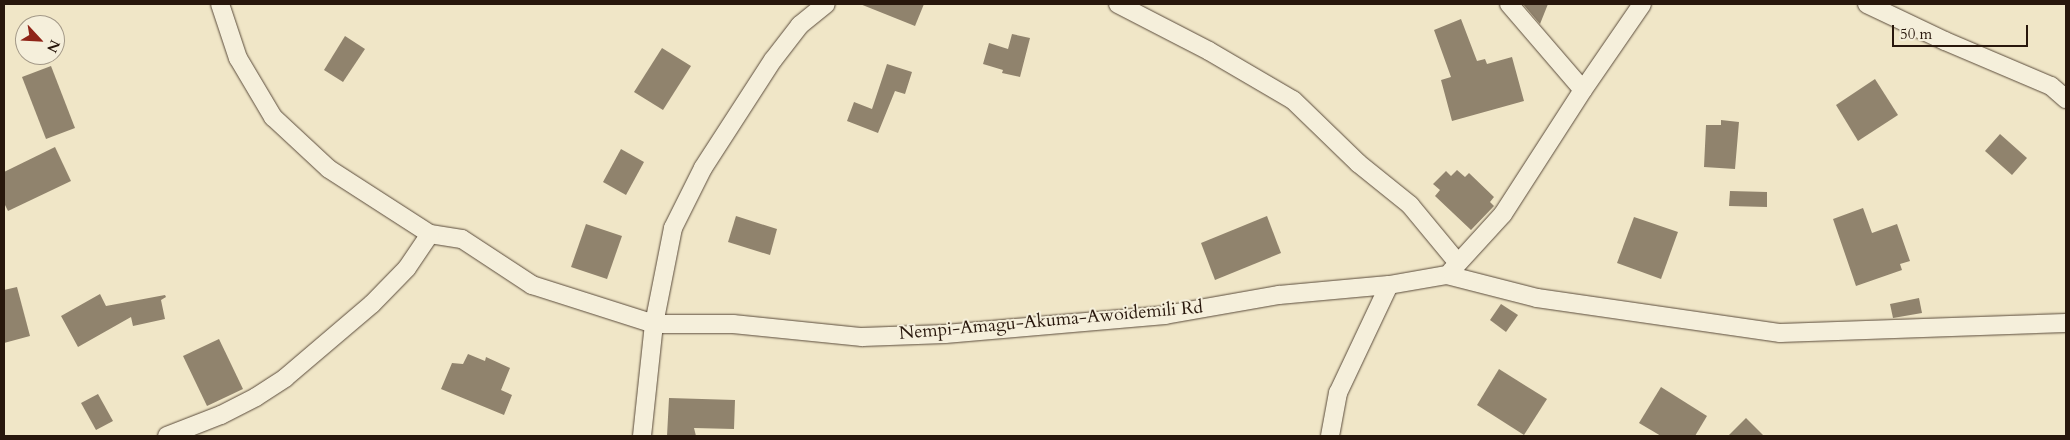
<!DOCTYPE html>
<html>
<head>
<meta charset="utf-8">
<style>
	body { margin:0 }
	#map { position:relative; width:2070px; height:440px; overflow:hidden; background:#f0e6c7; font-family:Cardo,serif }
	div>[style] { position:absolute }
	.building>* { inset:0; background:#90836d }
	.roads { filter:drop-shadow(0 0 1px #5a4b3b) drop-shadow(0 0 1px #5a4b3b) }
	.street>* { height:18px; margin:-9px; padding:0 9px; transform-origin:9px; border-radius:9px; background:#f5efdb }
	span { translate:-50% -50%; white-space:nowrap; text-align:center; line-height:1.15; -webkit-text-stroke:4px #f5efdb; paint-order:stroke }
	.street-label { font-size:18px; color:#28170c }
	.frame { position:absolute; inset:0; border:5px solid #28170c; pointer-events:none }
	.north { position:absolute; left:15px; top:15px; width:50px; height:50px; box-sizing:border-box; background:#f5efdb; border:1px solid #a39988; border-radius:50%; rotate:115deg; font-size:14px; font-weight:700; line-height:20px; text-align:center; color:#28170c }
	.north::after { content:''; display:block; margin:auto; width:18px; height:22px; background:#8f2418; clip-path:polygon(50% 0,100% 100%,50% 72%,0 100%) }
	.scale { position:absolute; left:1892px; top:25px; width:136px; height:22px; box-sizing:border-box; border:2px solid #28170c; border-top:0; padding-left:6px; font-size:15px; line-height:18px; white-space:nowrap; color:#28170c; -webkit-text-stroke:4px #f5efdb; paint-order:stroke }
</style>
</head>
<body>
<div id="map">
	<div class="building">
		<div style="clip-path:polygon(860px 4px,924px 4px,915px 26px)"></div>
		<div style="clip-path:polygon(1523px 4px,1548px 4px,1540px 24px)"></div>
		<div style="clip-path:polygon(1461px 19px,1477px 61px,1485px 59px,1487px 64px,1512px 57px,1524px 101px,1452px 121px,1441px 80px,1451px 77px,1434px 30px)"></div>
		<div style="clip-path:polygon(1012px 34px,1030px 38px,1020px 77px,1002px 73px,1003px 70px,983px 64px,989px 43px,1008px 49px)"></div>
		<div style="clip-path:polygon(345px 36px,365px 49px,343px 82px,324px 70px)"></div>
		<div style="clip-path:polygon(662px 48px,691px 66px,663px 110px,634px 92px)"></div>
		<div style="clip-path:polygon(887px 64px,912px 72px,905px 94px,895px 91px,878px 133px,847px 121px,854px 102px,872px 109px)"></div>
		<div style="clip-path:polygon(51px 66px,75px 128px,46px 139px,22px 77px)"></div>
		<div style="clip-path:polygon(1875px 79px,1898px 115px,1858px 141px,1836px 105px)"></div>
		<div style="clip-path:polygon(1721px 120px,1739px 122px,1735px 169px,1704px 167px,1706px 125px,1721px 125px)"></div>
		<div style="clip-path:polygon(2000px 134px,2027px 158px,2012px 175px,1985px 151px)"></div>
		<div style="clip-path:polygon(55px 147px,71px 181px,8px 211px,4px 203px,4px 172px)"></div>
		<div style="clip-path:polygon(621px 149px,644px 162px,626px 195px,603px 182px)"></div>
		<div style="clip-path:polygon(1457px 170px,1465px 177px,1469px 173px,1494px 197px,1490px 202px,1494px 206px,1471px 230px,1435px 196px,1440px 190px,1433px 184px,1446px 171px,1451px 176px)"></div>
		<div style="clip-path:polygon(1730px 191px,1767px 192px,1767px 207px,1729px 206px)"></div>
		<div style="clip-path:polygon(1863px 208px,1872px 233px,1897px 224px,1910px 261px,1900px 264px,1902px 270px,1856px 286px,1833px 219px)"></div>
		<div style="clip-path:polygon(736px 216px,777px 229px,770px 255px,728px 242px)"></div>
		<div style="clip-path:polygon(1267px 216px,1281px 253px,1215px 280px,1201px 243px)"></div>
		<div style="clip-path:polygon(1634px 217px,1678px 232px,1661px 279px,1617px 263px)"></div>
		<div style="clip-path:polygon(586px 224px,622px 236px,607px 279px,571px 267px)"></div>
		<div style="clip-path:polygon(17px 287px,30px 336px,4px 343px,4px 290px)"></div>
		<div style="clip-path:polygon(100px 294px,106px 306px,165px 295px,166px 297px,161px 300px,165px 319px,133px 326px,131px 317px,78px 347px,61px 316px)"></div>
		<div style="clip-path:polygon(1919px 298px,1922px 313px,1893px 318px,1890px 304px)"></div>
		<div style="clip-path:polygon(1501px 304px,1518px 315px,1506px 332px,1490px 320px)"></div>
		<div style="clip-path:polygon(219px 339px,243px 389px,207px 406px,183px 356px)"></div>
		<div style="clip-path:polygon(468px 354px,485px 361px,486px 357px,510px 368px,501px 390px,512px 395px,504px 415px,441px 389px,452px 363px,463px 364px)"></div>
		<div style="clip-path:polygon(1499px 369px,1547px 399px,1524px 435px,1477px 405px)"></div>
		<div style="clip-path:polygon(1661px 387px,1707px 416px,1695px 436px,1661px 436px,1639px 423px)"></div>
		<div style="clip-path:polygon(98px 394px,113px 421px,96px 430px,81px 403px)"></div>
		<div style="clip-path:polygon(669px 398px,735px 400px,734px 429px,694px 428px,696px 436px,667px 436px)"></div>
		<div style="clip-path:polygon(1746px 418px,1764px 436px,1728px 436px)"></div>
	</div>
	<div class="roads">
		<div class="street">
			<div style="left:220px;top:4px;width:57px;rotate:71.6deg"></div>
			<div style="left:238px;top:58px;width:69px;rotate:59.3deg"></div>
			<div style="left:273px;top:117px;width:76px;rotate:42.9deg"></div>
			<div style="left:329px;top:169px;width:120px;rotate:32.8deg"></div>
			<div style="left:430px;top:234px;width:32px;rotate:9deg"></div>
			<div style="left:462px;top:239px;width:84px;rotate:33.3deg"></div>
			<div style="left:532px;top:285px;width:128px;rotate:17.7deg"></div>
			<div style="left:654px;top:324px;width:79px"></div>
			<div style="left:733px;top:324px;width:130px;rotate:5.8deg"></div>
			<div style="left:862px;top:337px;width:83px;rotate:-2.1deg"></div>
			<div style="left:945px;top:334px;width:221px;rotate:-4.9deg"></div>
			<div style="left:1165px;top:315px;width:116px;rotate:-10deg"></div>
			<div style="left:1279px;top:295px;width:110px;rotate:-5.2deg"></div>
			<div style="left:1389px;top:285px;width:59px;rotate:-9.8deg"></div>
			<div style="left:1447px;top:275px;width:93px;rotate:14.3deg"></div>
			<div style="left:1537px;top:298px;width:246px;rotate:8.2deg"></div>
			<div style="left:1780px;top:333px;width:286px;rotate:-2deg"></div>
			<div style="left:1118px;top:4px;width:102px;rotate:27.3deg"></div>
			<div style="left:1209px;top:51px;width:97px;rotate:30.3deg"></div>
			<div style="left:1293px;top:100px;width:91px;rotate:44.1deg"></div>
			<div style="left:1358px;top:163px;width:67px;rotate:38.9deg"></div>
			<div style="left:1410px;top:205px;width:75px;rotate:50.4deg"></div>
			<div style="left:1509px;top:4px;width:113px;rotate:49.3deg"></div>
			<div style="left:1867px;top:4px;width:86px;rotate:25.4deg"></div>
			<div style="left:1945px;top:41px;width:115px;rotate:23deg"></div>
			<div style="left:2051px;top:86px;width:20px;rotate:41deg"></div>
			<div style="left:1451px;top:271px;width:77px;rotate:-47.6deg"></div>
			<div style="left:1503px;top:214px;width:148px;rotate:-57.2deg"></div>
			<div style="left:1583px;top:90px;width:104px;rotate:-55.5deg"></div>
			<div style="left:167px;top:436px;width:58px;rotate:-21.3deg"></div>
			<div style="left:221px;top:415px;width:39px;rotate:-27deg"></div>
			<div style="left:256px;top:397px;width:35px;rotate:-33deg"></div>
			<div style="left:285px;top:378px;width:114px;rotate:-40.4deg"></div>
			<div style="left:372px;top:304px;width:50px;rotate:-45.8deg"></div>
			<div style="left:407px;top:268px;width:41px;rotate:-55.9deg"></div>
			<div style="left:642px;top:436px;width:113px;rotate:-83.9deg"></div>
			<div style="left:654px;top:324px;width:98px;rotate:-78.8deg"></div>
			<div style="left:673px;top:228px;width:67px;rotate:-63.4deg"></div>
			<div style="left:703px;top:168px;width:129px;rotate:-57.1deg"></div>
			<div style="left:773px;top:60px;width:44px;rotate:-52.4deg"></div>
			<div style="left:800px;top:25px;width:33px;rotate:-39deg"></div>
			<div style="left:1330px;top:436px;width:44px;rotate:-79.5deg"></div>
			<div style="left:1338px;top:393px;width:119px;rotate:-64.7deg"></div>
		</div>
	</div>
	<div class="street-label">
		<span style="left:1051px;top:321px;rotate:-5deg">Nempi-Amagu-Akuma-Awoidemili Rd</span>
	</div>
	<div class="frame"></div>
	<div class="north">N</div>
	<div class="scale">50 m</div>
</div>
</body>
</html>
